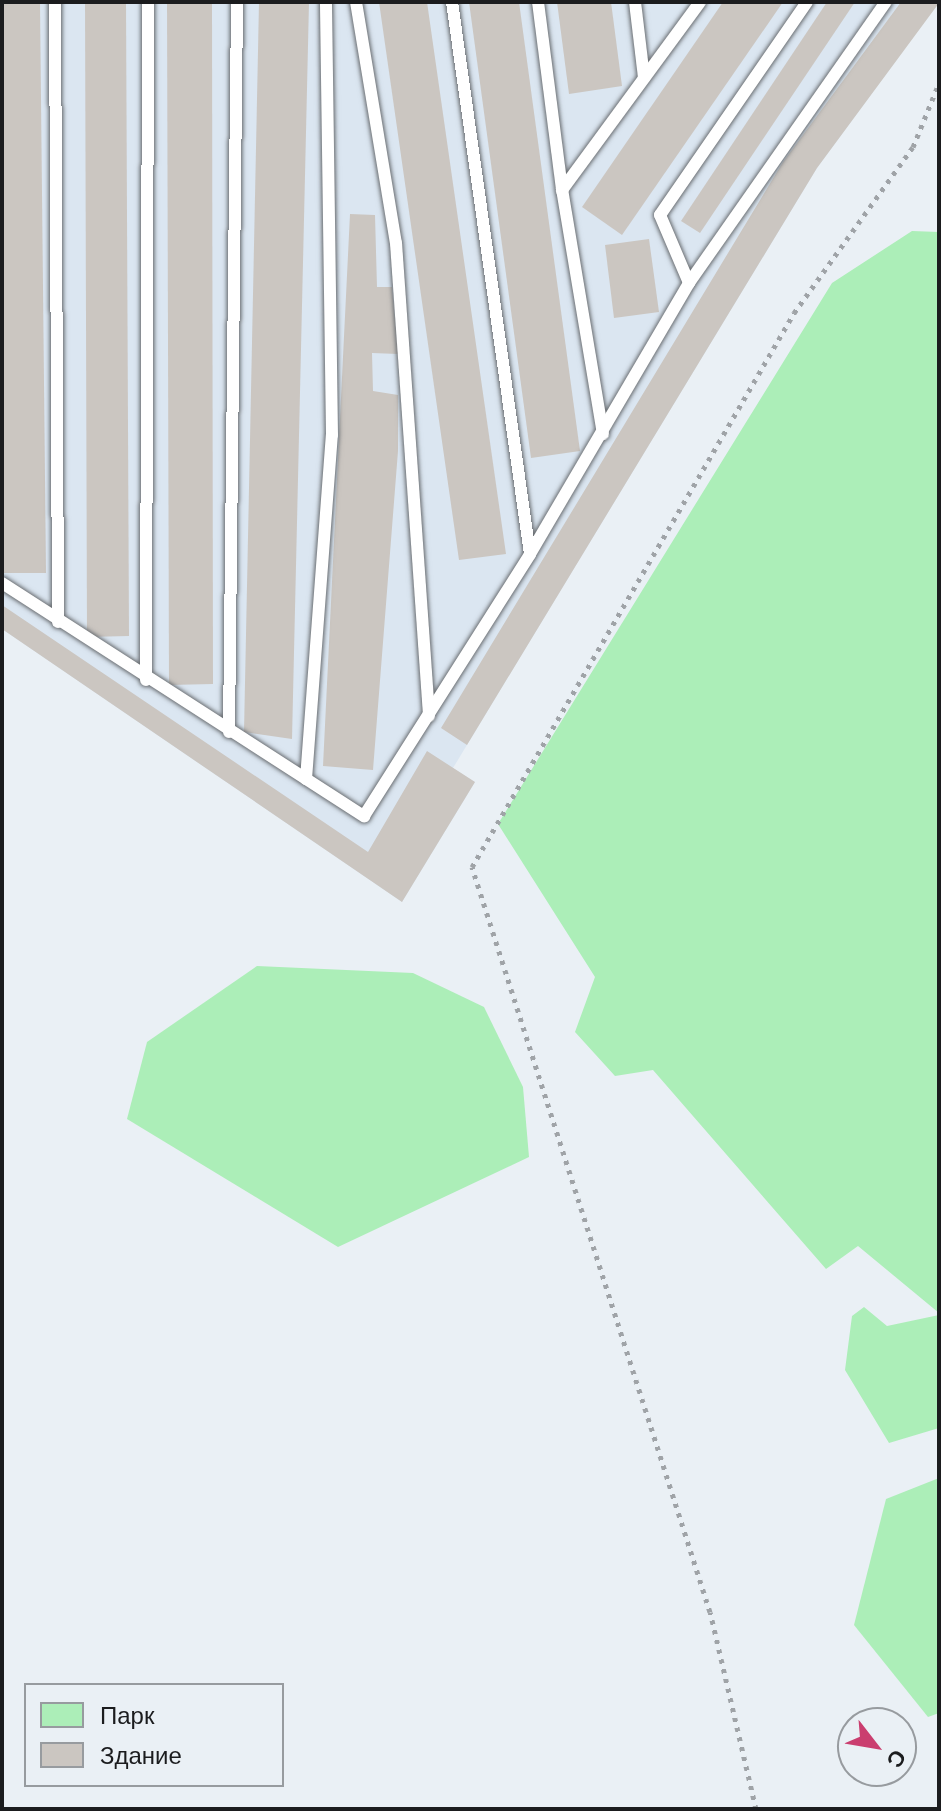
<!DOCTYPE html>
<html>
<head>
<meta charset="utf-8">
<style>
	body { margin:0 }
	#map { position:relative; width:941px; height:1811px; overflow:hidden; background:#eaf0f5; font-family:"DM Sans",sans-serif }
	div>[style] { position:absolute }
	.built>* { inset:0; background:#dbe6f1 }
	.green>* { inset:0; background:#aceeb8 }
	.building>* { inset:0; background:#cbc6c1 }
	.path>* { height:5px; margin-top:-2.5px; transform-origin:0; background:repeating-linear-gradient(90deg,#9fa3a7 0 4px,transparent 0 10px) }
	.roads { filter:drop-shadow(0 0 2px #6a6e72) drop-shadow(0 0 2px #6a6e72) }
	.service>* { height:12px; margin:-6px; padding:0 6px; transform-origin:6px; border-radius:6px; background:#fff }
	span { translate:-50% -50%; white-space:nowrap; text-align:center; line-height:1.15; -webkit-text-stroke:6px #eaf0f5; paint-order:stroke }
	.frame { position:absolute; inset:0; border:4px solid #1b1c1e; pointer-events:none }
	.legend { position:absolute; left:24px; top:1683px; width:260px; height:104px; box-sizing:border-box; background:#eaf0f5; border:2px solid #979b9f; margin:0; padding:10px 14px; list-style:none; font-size:24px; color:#1b1c1e }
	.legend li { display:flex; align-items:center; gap:16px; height:40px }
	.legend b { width:40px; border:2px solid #979b9f }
	.north { position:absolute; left:837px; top:1707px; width:80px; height:80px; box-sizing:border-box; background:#eaf0f5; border:2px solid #979b9f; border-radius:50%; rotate:121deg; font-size:22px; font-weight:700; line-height:32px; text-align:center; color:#1b1c1e }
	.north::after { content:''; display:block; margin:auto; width:28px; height:36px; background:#ca3e6f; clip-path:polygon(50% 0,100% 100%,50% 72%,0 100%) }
</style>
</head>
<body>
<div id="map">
	<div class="built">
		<div style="clip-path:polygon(2px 2px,939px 2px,817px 168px,453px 768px,475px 782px,402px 902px,2px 629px)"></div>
	</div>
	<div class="green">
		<div style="clip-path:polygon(912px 231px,939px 232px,939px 1313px,858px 1246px,826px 1269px,653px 1070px,615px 1076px,575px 1032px,595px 977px,498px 824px,832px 283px)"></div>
		<div style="clip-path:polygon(257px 966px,413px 973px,484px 1007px,523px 1087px,529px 1157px,338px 1247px,127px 1119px,147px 1042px)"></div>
		<div style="clip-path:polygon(864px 1307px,887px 1326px,939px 1315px,939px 1428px,889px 1443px,845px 1370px,852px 1316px)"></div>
		<div style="clip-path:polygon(939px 1478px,939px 1713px,928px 1717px,854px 1625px,886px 1499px)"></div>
	</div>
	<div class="building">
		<div style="clip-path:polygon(2px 2px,40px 2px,46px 573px,2px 573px)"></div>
		<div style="clip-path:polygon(85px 2px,126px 2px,129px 636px,87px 637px)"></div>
		<div style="clip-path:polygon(167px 2px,212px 2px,213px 684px,169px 685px)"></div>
		<div style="clip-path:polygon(259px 2px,309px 2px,292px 739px,244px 732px)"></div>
		<div style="clip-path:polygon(379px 2px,427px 2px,506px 554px,459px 560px)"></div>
		<div style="clip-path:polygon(469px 2px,519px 2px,580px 451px,531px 458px)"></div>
		<div style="clip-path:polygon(557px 2px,611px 2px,622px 86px,569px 94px)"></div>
		<div style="clip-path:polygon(723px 2px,783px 2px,622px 235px,582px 207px)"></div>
		<div style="clip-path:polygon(827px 2px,855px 2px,700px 233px,681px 221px)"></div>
		<div style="clip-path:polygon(901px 2px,939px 3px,817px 168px,467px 745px,441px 728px,783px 162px)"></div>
		<div style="clip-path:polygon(350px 214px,375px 215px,377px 287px,392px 287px,398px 354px,372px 353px,373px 391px,398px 395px,398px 451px,373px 770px,323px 766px)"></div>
		<div style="clip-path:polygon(649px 239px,659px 312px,614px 318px,605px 245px)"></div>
		<div style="clip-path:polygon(2px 605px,368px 852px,427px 751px,475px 782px,402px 902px,2px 629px)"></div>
	</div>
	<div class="path">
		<div style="left:756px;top:1809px;width:202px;rotate:-103.1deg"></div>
		<div style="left:710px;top:1612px;width:782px;rotate:-107.72deg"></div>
		<div style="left:472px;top:867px;width:641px;rotate:-59.83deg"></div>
		<div style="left:794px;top:313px;width:204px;rotate:-54.4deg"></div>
		<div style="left:913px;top:147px;width:69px;rotate:-67.9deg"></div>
	</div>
	<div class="roads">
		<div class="service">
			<div style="left:55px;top:2px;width:620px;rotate:89.72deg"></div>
			<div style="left:356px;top:2px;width:244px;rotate:80.6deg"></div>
			<div style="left:396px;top:243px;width:474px;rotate:86deg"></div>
			<div style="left:452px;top:2px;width:557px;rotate:81.96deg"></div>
			<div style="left:538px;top:2px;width:190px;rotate:82.7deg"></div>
			<div style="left:635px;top:2px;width:76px;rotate:83.2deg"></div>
			<div style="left:689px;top:283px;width:74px;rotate:-113.1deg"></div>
			<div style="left:660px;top:215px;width:259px;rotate:-55.4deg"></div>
			<div style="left:603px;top:434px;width:247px;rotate:-99.5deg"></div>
			<div style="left:562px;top:190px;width:233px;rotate:-53.7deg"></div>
			<div style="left:2px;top:583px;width:431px;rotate:32.8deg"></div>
			<div style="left:364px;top:816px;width:310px;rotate:-57.6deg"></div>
			<div style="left:530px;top:554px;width:314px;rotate:-59.6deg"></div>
			<div style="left:689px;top:283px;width:343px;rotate:-55deg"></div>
			<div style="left:146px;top:680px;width:678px;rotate:-89.83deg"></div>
			<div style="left:229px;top:732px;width:730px;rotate:-89.37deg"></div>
			<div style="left:306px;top:779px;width:345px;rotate:-85.7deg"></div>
			<div style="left:332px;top:435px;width:433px;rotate:-90.8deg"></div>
		</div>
	</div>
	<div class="frame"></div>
	<ul class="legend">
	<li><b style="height:22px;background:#aceeb8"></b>Парк</li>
	<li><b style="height:22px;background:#cbc6c1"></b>Здание</li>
	</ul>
	<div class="north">С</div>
</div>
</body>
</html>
